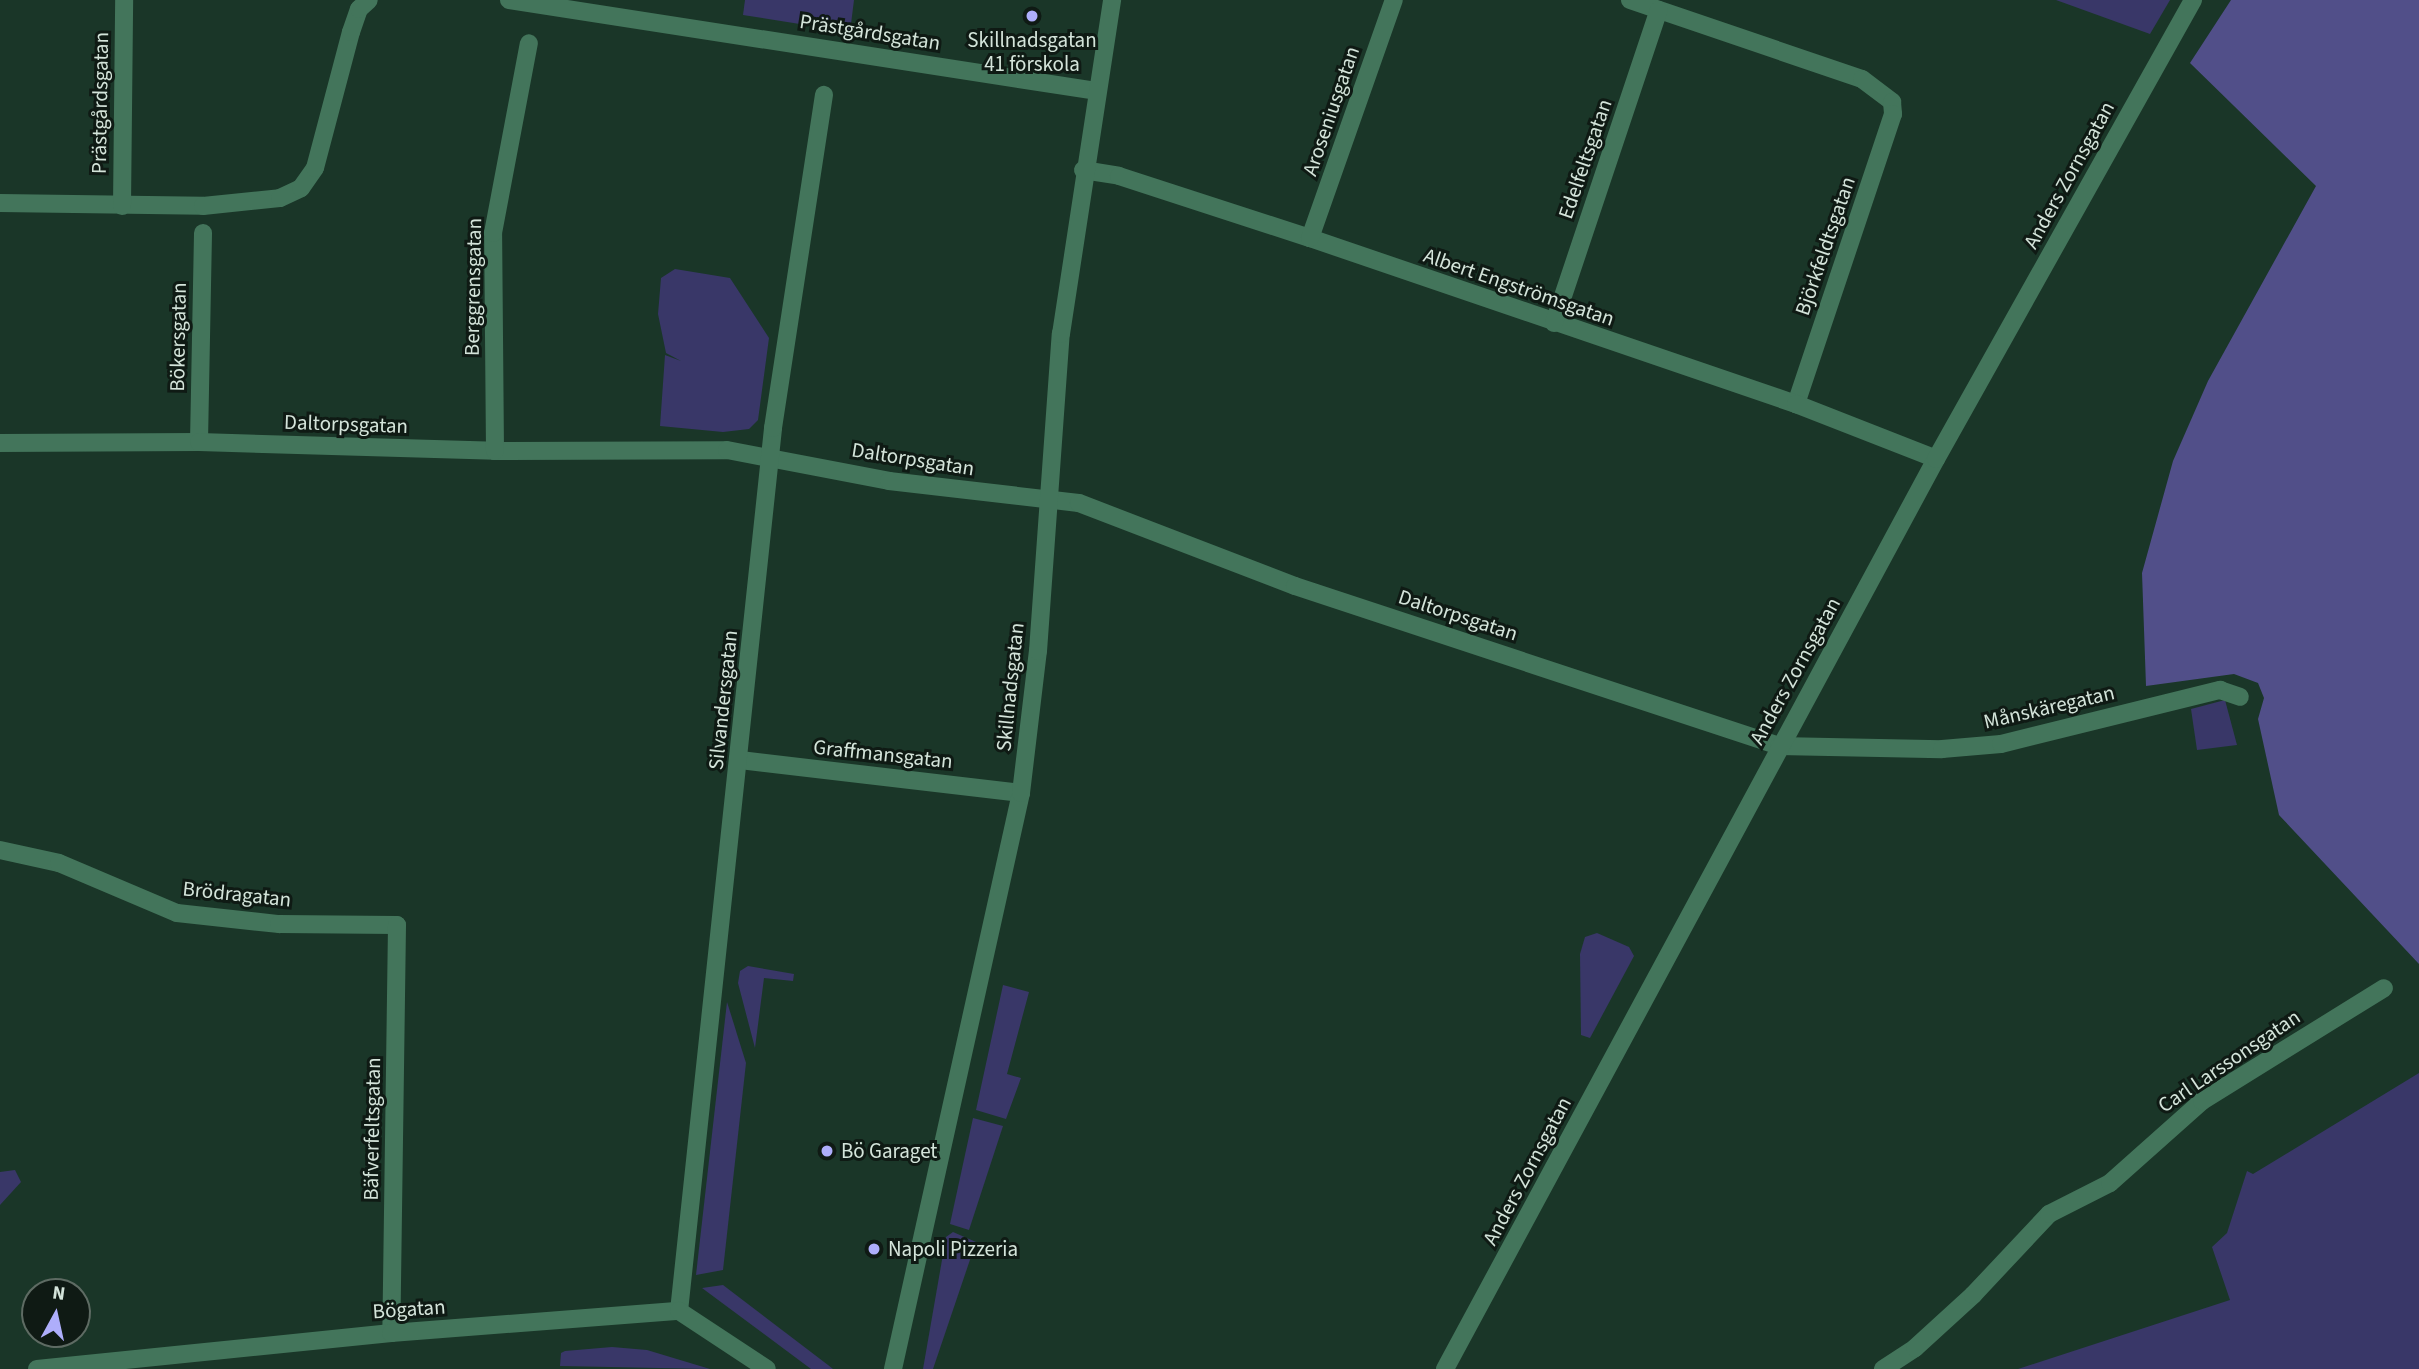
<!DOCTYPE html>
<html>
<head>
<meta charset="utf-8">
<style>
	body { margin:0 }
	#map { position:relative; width:2419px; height:1369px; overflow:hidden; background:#1a3628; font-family:"Source Sans 3",sans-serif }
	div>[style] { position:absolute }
	.green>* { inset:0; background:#393768 }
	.forest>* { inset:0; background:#514f89 }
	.minor>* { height:18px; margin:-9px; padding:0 9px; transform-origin:9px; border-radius:9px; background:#43755b }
	.dots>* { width:19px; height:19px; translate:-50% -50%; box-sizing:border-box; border:4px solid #0f1a14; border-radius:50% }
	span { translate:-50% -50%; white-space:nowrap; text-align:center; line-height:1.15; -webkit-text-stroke:6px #0f1a14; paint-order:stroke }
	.street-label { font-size:21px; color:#d4e4da }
	.poi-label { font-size:21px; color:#d4e4da }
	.left { translate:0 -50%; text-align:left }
	.north { position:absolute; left:21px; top:1278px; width:70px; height:70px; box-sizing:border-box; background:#0f1a14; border:2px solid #5e6b63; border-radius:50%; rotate:8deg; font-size:19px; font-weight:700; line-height:28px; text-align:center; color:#d4e4da }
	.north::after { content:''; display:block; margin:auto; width:24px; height:32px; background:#aeaefb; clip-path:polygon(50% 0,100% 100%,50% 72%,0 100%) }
</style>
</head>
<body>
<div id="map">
	<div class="green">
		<div style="clip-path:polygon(745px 0,854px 0,850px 32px,743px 15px)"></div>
		<div style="clip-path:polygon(2056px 0,2170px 0,2150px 34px)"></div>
		<div style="clip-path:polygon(675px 269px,730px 278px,769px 338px,758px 420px,749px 429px,723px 432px,660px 426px,665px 355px,681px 361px,666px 353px,658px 314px,661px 278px)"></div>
		<div style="clip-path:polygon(2225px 700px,2237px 745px,2197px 750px,2191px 709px)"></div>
		<div style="clip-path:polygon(1597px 933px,1629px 947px,1634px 956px,1590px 1038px,1581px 1035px,1580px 954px,1585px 937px)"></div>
		<div style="clip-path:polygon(748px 966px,794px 974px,793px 981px,764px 978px,755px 1048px,738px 983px,740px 971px)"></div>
		<div style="clip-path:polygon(1003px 985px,1029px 992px,1007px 1074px,1021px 1078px,1006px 1119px,976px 1110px)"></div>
		<div style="clip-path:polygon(727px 1002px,746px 1063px,723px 1270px,696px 1275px)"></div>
		<div style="clip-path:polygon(2419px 1073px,2419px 1369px,2018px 1369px,2230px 1300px,2212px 1247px,2227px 1233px,2247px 1171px,2253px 1174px)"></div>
		<div style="clip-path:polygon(973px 1118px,1003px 1126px,969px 1230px,950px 1224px)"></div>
		<div style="clip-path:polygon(15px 1170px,21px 1182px,0 1205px,0 1172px)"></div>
		<div style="clip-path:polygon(953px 1232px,976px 1242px,933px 1369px,923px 1369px,946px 1237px)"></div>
		<div style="clip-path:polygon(723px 1285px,828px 1365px,833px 1369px,811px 1369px,702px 1288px)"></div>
		<div style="clip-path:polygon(612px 1347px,647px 1350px,710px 1369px,560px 1366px,561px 1353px,565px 1351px)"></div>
	</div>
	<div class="forest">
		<div style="clip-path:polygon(2231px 0,2419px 0,2419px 964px,2279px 815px,2258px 719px,2264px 698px,2258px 683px,2234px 674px,2146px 686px,2142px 573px,2173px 461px,2208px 381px,2316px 186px,2190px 63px)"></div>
	</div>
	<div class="minor">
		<div style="left:509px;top:0;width:594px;rotate:8.81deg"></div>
		<div style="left:1630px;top:0;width:245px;rotate:18.8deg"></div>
		<div style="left:1862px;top:79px;width:38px;rotate:37deg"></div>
		<div style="left:1892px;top:102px;width:12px;rotate:85deg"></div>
		<div style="left:1893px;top:114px;width:306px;rotate:108.5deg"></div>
		<div style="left:1083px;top:170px;width:36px;rotate:9deg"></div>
		<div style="left:1119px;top:176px;width:201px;rotate:18deg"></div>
		<div style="left:1310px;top:238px;width:514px;rotate:18.86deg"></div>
		<div style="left:1796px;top:404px;width:150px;rotate:21.4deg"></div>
		<div style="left:0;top:203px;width:203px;rotate:0.8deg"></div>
		<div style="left:203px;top:206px;width:77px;rotate:-5.9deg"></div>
		<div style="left:280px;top:198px;width:23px;rotate:-25deg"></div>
		<div style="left:301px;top:188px;width:24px;rotate:-55deg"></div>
		<div style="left:315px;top:168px;width:141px;rotate:-75.2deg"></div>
		<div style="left:351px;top:32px;width:24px;rotate:-71deg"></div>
		<div style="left:359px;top:9px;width:13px;rotate:-42deg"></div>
		<div style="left:122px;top:206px;width:206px;rotate:-89.4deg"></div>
		<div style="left:1310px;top:238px;width:252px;rotate:-70.6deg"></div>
		<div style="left:1554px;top:323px;width:330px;rotate:-71.5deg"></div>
		<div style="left:199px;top:442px;width:209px;rotate:-88.9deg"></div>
		<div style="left:0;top:443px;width:199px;rotate:-0.3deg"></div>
		<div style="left:199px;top:442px;width:296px;rotate:1.7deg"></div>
		<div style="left:495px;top:451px;width:232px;rotate:-0.2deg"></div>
		<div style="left:727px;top:450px;width:165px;rotate:10.8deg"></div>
		<div style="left:889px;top:481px;width:191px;rotate:6.6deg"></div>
		<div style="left:1079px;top:503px;width:231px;rotate:21deg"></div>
		<div style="left:1295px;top:586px;width:510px;rotate:18.29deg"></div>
		<div style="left:1779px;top:746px;width:163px;rotate:1.1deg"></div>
		<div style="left:1942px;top:749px;width:59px;rotate:-4.8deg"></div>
		<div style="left:2001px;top:744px;width:226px;rotate:-13.9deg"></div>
		<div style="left:2220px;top:690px;width:21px;rotate:19deg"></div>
		<div style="left:495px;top:451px;width:218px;rotate:-90.5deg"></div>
		<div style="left:493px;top:233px;width:193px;rotate:-79.3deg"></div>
		<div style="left:740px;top:760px;width:283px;rotate:6.7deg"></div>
		<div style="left:0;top:850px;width:60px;rotate:12.4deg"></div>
		<div style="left:59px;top:863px;width:128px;rotate:23deg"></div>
		<div style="left:177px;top:913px;width:103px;rotate:6.2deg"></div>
		<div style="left:279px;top:924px;width:118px;rotate:0.5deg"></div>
		<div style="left:397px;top:925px;width:408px;rotate:90.8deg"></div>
		<div style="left:679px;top:1311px;width:888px;rotate:-83.92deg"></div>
		<div style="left:773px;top:428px;width:337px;rotate:-81.3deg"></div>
		<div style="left:37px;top:1369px;width:356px;rotate:-5.8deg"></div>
		<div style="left:391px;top:1333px;width:289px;rotate:-4.4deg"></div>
		<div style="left:679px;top:1311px;width:105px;rotate:33.4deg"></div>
		<div style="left:893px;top:1369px;width:590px;rotate:-77.47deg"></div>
		<div style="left:1021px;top:793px;width:143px;rotate:-83.2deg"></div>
		<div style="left:1038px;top:651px;width:318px;rotate:-85.9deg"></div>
		<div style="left:1061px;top:334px;width:338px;rotate:-81.3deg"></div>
		<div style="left:1445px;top:1369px;width:1034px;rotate:-61.65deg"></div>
		<div style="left:1936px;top:459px;width:526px;rotate:-60.75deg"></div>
		<div style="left:1883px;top:1369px;width:38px;rotate:-33deg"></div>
		<div style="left:1915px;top:1348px;width:79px;rotate:-42.4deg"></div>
		<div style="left:1973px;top:1295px;width:111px;rotate:-46.8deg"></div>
		<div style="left:2049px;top:1214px;width:68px;rotate:-26.9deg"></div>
		<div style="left:2110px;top:1183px;width:123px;rotate:-41.7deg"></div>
		<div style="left:2202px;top:1101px;width:214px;rotate:-31.8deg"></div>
	</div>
	<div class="dots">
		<div style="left:1032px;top:16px;background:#aeaefb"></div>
		<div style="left:827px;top:1151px;background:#aeaefb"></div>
		<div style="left:874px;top:1249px;background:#aeaefb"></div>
	</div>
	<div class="street-label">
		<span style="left:870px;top:32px;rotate:9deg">Prästgårdsgatan</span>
		<span style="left:100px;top:103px;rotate:-89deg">Prästgårdsgatan</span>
		<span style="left:1331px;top:111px;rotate:-71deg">Aroseniusgatan</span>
		<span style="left:1585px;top:159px;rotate:-71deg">Edelfeltsgatan</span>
		<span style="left:2069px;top:175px;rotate:-61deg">Anders Zornsgatan</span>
		<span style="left:1825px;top:246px;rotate:-71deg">Björkfeldtsgatan</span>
		<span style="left:473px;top:287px;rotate:-89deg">Berggrensgatan</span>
		<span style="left:1519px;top:287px;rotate:19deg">Albert Engströmsgatan</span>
		<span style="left:178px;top:337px;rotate:-89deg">Bökersgatan</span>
		<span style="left:346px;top:424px;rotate:2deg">Daltorpsgatan</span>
		<span style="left:913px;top:459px;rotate:9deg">Daltorpsgatan</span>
		<span style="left:1458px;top:615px;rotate:18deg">Daltorpsgatan</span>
		<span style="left:1795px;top:671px;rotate:-61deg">Anders Zornsgatan</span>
		<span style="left:1010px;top:687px;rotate:-84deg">Skillnadsgatan</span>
		<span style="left:723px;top:700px;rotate:-84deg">Silvandersgatan</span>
		<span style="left:2049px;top:707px;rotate:-13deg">Månskäregatan</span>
		<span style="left:883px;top:754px;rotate:6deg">Graffmansgatan</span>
		<span style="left:237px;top:894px;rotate:6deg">Brödragatan</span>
		<span style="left:2229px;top:1061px;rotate:-34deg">Carl Larssonsgatan</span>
		<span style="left:372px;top:1129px;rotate:-89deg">Bäfverfeltsgatan</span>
		<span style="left:1527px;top:1171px;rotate:-62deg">Anders Zornsgatan</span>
		<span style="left:409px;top:1309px;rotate:-4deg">Bögatan</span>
	</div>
	<div class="poi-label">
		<span style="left:1032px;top:52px">Skillnadsgatan<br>41 förskola</span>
		<span class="left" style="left:841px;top:1151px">Bö Garaget</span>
		<span class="left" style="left:888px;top:1249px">Napoli Pizzeria</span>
	</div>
	<div class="north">N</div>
</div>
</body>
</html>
